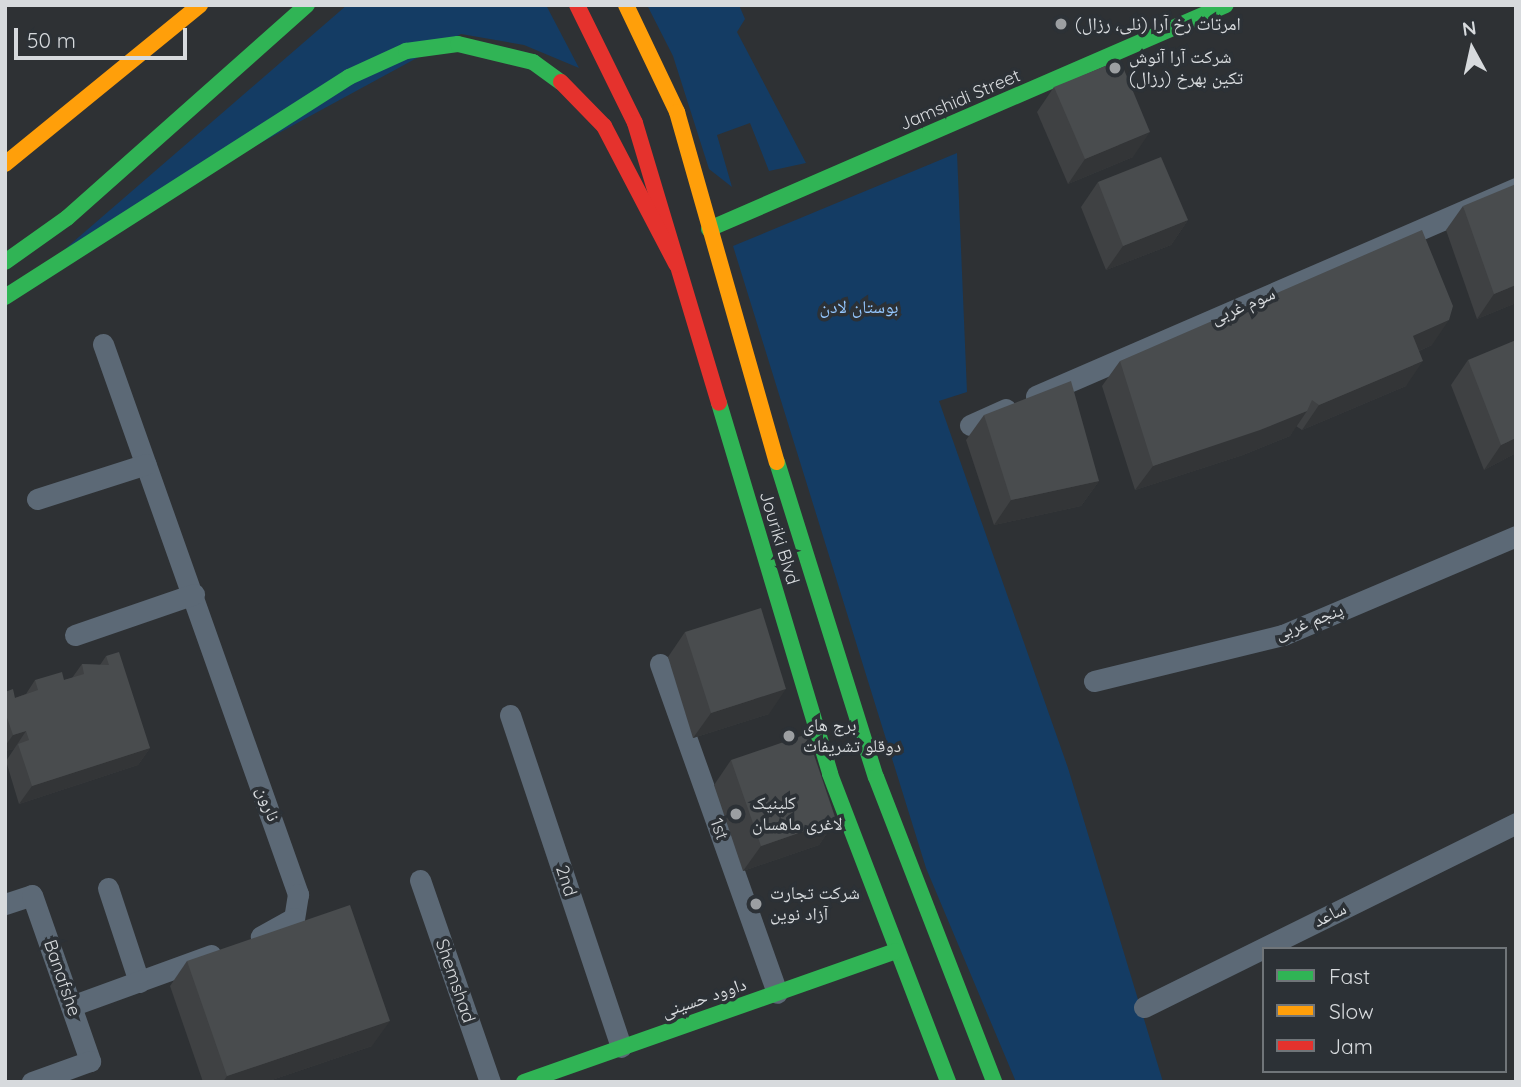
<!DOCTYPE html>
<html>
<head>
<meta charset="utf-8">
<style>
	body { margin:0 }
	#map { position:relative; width:1521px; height:1087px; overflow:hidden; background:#2e3134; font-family:Quicksand,"Noto Naskh Arabic",sans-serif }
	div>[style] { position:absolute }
	.green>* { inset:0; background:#143c64 }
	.street>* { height:21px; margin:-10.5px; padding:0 10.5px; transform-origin:10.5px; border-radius:10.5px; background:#5c6976 }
	.fast>* { height:16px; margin:-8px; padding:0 8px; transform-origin:8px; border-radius:8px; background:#30b455 }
	.slow>* { height:16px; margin:-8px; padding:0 8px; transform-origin:8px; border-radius:8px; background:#ff9f0a }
	.jam>* { height:16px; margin:-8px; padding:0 8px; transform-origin:8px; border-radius:8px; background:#e5322d }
	.wall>* { inset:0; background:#3f4143 }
	.shaded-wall>* { inset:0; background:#333537 }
	.building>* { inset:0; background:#494c4e }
	.dots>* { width:19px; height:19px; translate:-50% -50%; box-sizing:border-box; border:4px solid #2c3136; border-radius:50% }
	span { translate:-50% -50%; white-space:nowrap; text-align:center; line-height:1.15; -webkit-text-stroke:7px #2c3136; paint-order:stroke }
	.poi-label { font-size:18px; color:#d7dadd }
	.left { translate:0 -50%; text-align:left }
	.street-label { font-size:18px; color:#d7dadd }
	.park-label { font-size:18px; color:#95c7fe }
	.frame { position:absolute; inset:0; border:7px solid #d7dadd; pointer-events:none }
	.legend { position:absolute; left:1262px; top:947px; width:245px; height:126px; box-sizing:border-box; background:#2c3136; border:2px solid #707579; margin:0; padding:9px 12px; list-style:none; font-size:21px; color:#d7dadd }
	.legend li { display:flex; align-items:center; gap:14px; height:35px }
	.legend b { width:35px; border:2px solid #707579 }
	.north { position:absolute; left:1437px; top:14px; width:70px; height:70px; -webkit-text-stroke:5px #2c3136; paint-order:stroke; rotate:352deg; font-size:19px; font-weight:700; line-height:28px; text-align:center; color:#d7dadd }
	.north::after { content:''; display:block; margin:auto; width:24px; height:32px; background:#d7dadd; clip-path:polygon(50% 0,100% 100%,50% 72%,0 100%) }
	.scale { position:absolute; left:14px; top:28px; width:173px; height:32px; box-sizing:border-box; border:4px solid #d7dadd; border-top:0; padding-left:9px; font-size:21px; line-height:24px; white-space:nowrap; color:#d7dadd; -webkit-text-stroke:5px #2c3136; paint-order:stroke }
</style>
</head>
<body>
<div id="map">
	<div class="green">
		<div style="clip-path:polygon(347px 5px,546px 5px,579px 68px,524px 45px,461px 34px,65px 249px)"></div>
		<div style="clip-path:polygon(647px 5px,739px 5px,745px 19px,737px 32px,806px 163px,769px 171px,750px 123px,717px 135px,732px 187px,709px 169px,673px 56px)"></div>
		<div style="clip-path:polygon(957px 153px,967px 392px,939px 401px,1068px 768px,1163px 1082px,1016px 1082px,926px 868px,733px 246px)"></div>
	</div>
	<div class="street">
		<div style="left:103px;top:344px;width:584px;rotate:70.48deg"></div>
		<div style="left:298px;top:894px;width:24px;rotate:99deg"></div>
		<div style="left:294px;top:918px;width:38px;rotate:151deg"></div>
		<div style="left:1036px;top:396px;width:523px;rotate:-23.43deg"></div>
		<div style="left:970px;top:425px;width:39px;rotate:-24deg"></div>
		<div style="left:37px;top:499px;width:114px;rotate:-17.8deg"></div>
		<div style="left:75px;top:635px;width:126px;rotate:-19deg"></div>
		<div style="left:660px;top:664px;width:349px;rotate:70.4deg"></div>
		<div style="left:1094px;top:681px;width:195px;rotate:-13.7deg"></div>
		<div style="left:1283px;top:635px;width:253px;rotate:-23deg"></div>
		<div style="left:510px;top:715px;width:350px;rotate:71.5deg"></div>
		<div style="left:420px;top:880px;width:214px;rotate:70.9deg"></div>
		<div style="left:108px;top:888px;width:99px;rotate:71.7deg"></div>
		<div style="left:5px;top:904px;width:28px;rotate:-18deg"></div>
		<div style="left:32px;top:895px;width:176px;rotate:70.7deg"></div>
		<div style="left:90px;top:1061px;width:62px;rotate:160.1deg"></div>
		<div style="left:71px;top:1006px;width:149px;rotate:-20deg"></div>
		<div style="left:1144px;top:1007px;width:415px;rotate:-26.3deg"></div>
	</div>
	<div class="fast">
		<div style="left:709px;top:229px;width:563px;rotate:-23.43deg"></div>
		<div style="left:5px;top:262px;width:76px;rotate:-35.4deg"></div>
		<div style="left:67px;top:218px;width:321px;rotate:-41.6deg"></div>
		<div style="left:5px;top:297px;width:408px;rotate:-32.6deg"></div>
		<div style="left:349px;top:77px;width:63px;rotate:-24.5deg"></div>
		<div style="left:406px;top:51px;width:52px;rotate:-7.7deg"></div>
		<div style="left:458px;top:44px;width:77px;rotate:13.5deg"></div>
		<div style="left:533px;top:62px;width:34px;rotate:36deg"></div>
		<div style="left:719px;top:403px;width:387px;rotate:73.3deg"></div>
		<div style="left:830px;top:774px;width:330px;rotate:69deg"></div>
		<div style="left:777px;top:462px;width:330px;rotate:72.6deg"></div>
		<div style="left:876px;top:777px;width:327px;rotate:68.8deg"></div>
		<div style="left:524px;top:1082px;width:394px;rotate:-19.4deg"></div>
	</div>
	<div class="slow">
		<div style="left:626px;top:5px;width:119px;rotate:64.5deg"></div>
		<div style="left:677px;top:112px;width:364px;rotate:74.1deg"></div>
		<div style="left:5px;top:164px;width:252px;rotate:-39.2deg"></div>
	</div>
	<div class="jam">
		<div style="left:577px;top:5px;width:131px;rotate:63.8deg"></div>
		<div style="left:635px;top:123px;width:292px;rotate:73.3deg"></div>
		<div style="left:561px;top:82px;width:62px;rotate:45.7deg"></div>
		<div style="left:604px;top:126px;width:156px;rotate:62.4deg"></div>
	</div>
	<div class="wall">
		<div style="clip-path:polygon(1054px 87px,1133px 157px,1068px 184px,1037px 112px)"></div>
		<div style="clip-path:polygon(1098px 182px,1188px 220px,1171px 245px,1106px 270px,1081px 207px)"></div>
		<div style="clip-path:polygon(1463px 206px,1516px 303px,1477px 319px,1446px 230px)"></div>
		<div style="clip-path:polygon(1432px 345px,1419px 351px,1406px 386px,1302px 430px,1296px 426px,1290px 436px,1243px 455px,1135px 490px,1102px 386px,1120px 361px)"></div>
		<div style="clip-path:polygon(1468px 360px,1516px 453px,1484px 470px,1451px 385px)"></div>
		<div style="clip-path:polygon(984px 415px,1099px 481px,1081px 506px,994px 525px,966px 440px)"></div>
		<div style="clip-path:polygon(685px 632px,769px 714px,693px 738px,668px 657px)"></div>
		<div style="clip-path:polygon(106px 656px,150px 748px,138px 765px,19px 804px,6px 761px,14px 749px,5px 751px,5px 692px,15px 698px,26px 694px,35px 680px,64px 680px,72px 678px,82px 664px,100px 665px)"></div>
		<div style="clip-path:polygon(731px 760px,836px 820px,819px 845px,743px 871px,714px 785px)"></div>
		<div style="clip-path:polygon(187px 961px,372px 1046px,266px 1082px,203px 1082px,170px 986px)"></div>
	</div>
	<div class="shaded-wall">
		<div style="clip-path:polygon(1150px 132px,1133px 157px,1068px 184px,1085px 159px)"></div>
		<div style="clip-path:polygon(1188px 220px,1171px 245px,1106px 270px,1123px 246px)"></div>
		<div style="clip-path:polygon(1516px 285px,1516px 303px,1477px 319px,1494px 294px)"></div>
		<div style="clip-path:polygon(1449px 320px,1432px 345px,1396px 361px,1413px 336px)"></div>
		<div style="clip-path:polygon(1423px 361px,1406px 386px,1302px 430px,1319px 405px)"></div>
		<div style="clip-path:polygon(1307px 411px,1290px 436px,1243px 455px,1135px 490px,1153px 466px)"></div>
		<div style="clip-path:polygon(1516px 438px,1516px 453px,1484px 470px,1501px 445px)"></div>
		<div style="clip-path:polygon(1099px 481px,1081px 506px,994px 525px,1011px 500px)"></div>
		<div style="clip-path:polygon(786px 689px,769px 714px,693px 738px,711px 713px)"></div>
		<div style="clip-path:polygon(26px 731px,14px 749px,5px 751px,5px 746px,13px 735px)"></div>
		<div style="clip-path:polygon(150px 748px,138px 765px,19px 804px,32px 786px)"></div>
		<div style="clip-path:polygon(836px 820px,819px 845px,743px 871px,761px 846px)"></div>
		<div style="clip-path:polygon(390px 1021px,372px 1046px,266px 1082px,223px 1082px,227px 1076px)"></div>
	</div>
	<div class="building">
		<div style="clip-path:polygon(1120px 60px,1150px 132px,1085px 159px,1054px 87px)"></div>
		<div style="clip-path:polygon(1161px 157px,1188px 220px,1123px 246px,1098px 182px)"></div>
		<div style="clip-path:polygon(1516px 184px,1516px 285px,1494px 294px,1463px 206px)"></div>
		<div style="clip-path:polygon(1422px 230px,1453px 306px,1449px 320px,1413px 336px,1423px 361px,1319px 405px,1312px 400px,1307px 411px,1260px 430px,1153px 466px,1120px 361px)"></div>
		<div style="clip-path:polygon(1516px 340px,1516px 438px,1501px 445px,1468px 360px)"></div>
		<div style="clip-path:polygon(1071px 381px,1099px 481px,1011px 500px,984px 415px)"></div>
		<div style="clip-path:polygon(761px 608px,786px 689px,711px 713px,685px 632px)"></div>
		<div style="clip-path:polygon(119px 652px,150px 748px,32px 786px,18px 744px,29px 740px,26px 731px,13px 735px,5px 712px,5px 692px,13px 689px,15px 698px,38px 690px,35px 680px,62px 672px,64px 680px,84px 674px,82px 664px,109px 665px,106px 656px)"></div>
		<div style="clip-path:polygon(807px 734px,836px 820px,761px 846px,731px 760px)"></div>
		<div style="clip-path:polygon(350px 905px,390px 1021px,227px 1076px,187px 961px)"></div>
	</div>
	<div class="dots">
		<div style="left:1061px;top:24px;background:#9c9fa2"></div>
		<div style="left:1115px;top:68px;background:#9c9fa2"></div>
		<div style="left:789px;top:736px;background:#9c9fa2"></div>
		<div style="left:736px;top:814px;background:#9c9fa2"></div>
		<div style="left:756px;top:904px;background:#9c9fa2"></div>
	</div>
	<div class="poi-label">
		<span class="left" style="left:1075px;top:24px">امرتات رخ آرا (نلی، رزال)</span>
		<span class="left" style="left:1129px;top:68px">شرکت آرا آنوش<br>تکین بهرخ (رزال)</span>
		<span class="left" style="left:803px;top:736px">برج های<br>دوقلو تشریفات</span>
		<span class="left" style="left:752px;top:814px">کلینیک<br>لاغری ماهسان</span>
		<span class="left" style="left:770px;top:904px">شرکت تجارت<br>آزاد نوین</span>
	</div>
	<div class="street-label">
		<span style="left:960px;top:100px;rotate:-23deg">Jamshidi Street</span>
		<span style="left:1243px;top:306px;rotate:-23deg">سوم غربی</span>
		<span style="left:779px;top:538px;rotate:73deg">Jouriki Blvd</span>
		<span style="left:1309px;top:622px;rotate:-21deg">پنجم غربی</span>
		<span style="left:268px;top:804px;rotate:70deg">نارون</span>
		<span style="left:719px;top:829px;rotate:70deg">1st</span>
		<span style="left:566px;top:881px;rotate:72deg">2nd</span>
		<span style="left:1330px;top:915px;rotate:-26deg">ساعد</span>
		<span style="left:62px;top:978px;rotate:71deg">Banafshe</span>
		<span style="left:455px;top:981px;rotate:71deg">Shemshad</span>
		<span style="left:704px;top:998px;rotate:-19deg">داوود حسینی</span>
	</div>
	<div class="park-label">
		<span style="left:859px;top:307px">بوستان لادن</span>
	</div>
	<div class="frame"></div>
	<ul class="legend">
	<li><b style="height:9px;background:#30b455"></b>Fast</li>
	<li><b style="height:9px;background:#ff9f0a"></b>Slow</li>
	<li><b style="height:9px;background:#e5322d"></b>Jam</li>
	</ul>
	<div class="north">N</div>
	<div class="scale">50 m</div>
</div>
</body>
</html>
